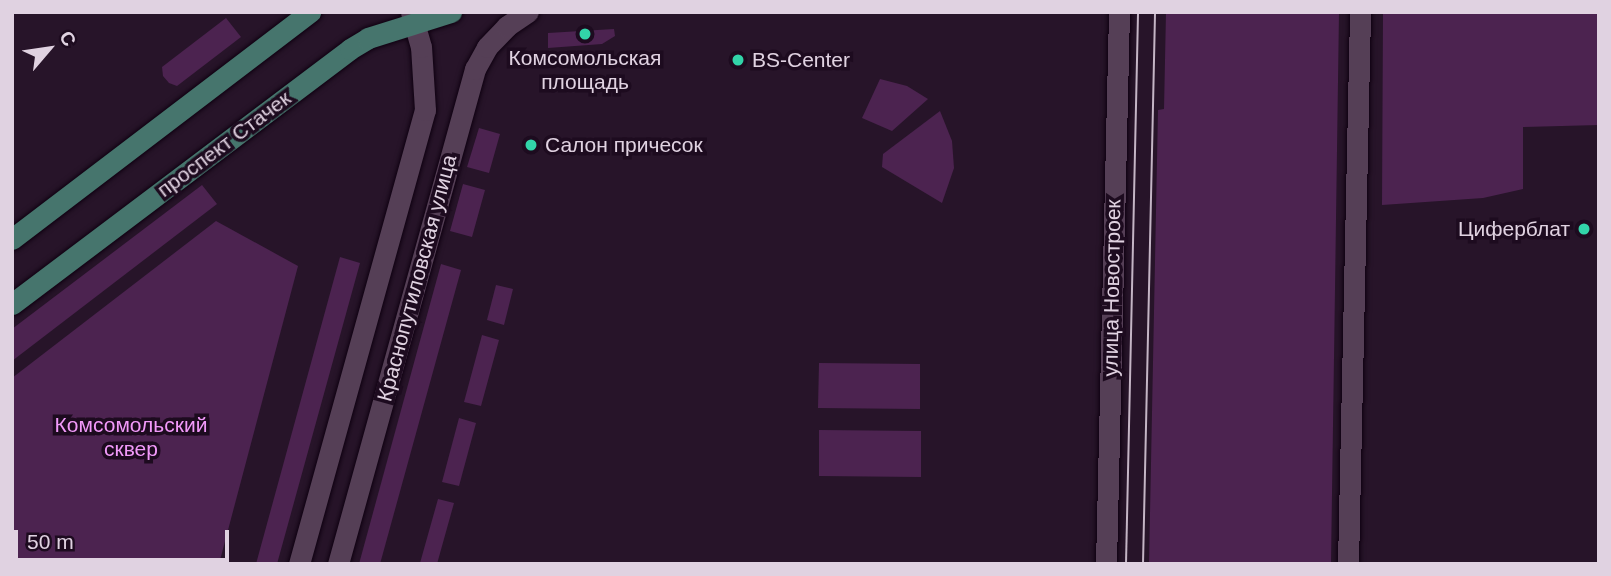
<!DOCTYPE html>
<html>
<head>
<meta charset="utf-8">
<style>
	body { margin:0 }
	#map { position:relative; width:1611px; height:576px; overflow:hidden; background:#271429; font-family:Arial,sans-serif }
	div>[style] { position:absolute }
	.green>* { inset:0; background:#4c2350 }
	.roads { filter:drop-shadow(0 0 2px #0f0111) drop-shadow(0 0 2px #0f0111) }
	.minor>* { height:21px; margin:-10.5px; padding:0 10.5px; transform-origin:10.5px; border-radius:10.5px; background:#553f56 }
	.major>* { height:21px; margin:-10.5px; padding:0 10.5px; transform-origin:10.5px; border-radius:10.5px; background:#46756d }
	.tram>* { height:2px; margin:-1px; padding:0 1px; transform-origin:1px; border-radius:1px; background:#c4b5c5 }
	.dots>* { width:19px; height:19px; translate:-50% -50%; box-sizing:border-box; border:4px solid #1d0b1f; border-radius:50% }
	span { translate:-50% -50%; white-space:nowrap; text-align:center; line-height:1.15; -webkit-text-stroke:7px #1d0b1f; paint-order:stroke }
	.poi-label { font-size:21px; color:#e0d2e1 }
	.left { translate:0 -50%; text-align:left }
	.right { translate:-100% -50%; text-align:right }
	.street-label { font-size:21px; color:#e0d2e1 }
	.park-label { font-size:21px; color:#f199f9 }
	.frame { position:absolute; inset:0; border:14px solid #e0d2e1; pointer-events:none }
	.north { position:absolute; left:14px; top:14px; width:70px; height:70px; -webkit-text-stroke:5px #1d0b1f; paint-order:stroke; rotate:61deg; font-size:19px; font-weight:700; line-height:28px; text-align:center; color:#e0d2e1 }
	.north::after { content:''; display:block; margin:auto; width:24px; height:32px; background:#e0d2e1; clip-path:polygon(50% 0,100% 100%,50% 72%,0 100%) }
	.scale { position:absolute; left:14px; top:530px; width:215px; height:32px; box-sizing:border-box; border:4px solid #e0d2e1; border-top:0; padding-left:9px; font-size:21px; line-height:24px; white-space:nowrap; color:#e0d2e1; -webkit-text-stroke:5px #1d0b1f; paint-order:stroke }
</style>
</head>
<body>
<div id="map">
	<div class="green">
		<div style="clip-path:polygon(1166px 12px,1339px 12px,1331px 564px,1149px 564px,1158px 110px,1164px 109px)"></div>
		<div style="clip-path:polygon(1383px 12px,1599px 12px,1599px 125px,1523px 127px,1523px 189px,1483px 198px,1382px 205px)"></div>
		<div style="clip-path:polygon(226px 18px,241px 37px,177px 86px,169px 83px,163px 76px,162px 67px)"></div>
		<div style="clip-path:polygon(614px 29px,615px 36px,602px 44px,548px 48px,548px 33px)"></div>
		<div style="clip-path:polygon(880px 79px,907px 86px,928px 99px,892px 131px,862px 118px)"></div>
		<div style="clip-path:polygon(940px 111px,952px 141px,954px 168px,942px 203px,882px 167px,883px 154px)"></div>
		<div style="clip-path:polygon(479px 128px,500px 134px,489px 173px,467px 167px)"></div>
		<div style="clip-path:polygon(463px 184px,485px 190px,472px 237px,450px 231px)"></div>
		<div style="clip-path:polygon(202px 185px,217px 204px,12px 361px,12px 329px)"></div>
		<div style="clip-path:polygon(216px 221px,298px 266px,219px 564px,12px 564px,12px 378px)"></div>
		<div style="clip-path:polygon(340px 257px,360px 263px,277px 564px,256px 564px)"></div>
		<div style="clip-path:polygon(441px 264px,461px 270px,380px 564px,359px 564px)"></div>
		<div style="clip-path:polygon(496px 285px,513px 289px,504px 325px,487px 320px)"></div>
		<div style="clip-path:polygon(482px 335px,499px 340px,481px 406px,464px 402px)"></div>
		<div style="clip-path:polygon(819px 363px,920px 364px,920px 409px,818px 408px)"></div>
		<div style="clip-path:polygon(459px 418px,476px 423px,459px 486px,442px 482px)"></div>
		<div style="clip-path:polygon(819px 430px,921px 431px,921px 477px,819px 476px)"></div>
		<div style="clip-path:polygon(438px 499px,454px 503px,437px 564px,424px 564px,420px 563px)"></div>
	</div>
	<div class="roads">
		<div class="minor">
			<div style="left:299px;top:564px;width:471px;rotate:-74.5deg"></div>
			<div style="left:425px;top:110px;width:63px;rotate:-93.6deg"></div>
			<div style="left:421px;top:47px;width:36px;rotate:-106deg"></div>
			<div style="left:338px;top:564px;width:514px;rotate:-74.53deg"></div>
			<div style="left:475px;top:69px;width:25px;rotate:-61deg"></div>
			<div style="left:487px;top:47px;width:29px;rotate:-46deg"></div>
			<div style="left:507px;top:26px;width:25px;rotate:-34deg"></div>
			<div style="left:1106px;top:564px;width:552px;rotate:-88.65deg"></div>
			<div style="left:1348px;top:564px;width:552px;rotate:-88.75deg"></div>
		</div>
		<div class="major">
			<div style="left:12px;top:239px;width:375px;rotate:-37.3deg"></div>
			<div style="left:12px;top:304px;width:423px;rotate:-37deg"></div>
			<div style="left:350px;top:49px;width:21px;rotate:-31deg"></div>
			<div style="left:368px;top:38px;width:87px;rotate:-17.4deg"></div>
		</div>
	</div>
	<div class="tram">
		<div style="left:1126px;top:564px;width:552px;rotate:-88.75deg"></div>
		<div style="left:1143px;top:564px;width:552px;rotate:-88.75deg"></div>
	</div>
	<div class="dots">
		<div style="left:585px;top:34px;background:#32d4a9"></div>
		<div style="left:738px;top:60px;background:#32d4a9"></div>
		<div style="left:531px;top:145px;background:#32d4a9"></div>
		<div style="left:1584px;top:229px;background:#32d4a9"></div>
	</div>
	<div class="poi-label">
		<span style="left:585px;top:70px">Комсомольская<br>площадь</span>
		<span class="left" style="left:752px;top:60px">BS-Сеntеr</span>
		<span class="left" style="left:545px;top:145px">Салон причесок</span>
		<span class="right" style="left:1570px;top:229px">Циферблат</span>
	</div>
	<div class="street-label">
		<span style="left:224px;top:144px;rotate:-37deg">проспект Стачек</span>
		<span style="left:417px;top:278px;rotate:-75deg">Краснопутиловская улица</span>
		<span style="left:1112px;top:288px;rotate:-89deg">улица Новостроек</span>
	</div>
	<div class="park-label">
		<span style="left:131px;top:437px">Комсомольский<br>сквер</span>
	</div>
	<div class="frame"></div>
	<div class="north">С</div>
	<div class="scale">50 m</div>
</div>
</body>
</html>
